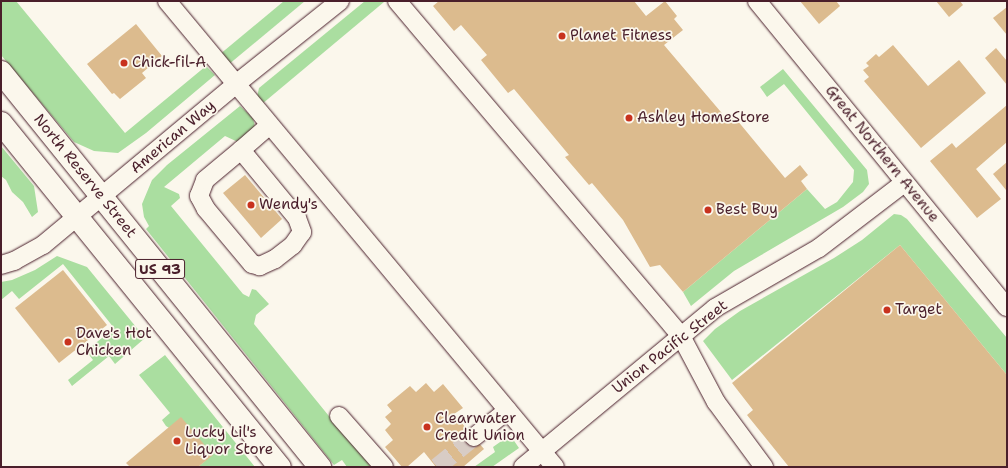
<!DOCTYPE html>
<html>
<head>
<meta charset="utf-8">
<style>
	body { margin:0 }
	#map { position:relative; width:1008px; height:468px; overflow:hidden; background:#fbf7ec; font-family:"Shantell Sans",sans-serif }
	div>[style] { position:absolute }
	.green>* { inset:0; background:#aadea0 }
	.building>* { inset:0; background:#dcbb8e }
	.minor-tunnel>* { height:18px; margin-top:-9px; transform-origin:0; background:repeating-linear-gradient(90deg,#d8ccc5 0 18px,transparent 0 27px) }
	.roads { filter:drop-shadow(0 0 1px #4a1f2b) drop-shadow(0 0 1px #4a1f2b) }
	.minor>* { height:18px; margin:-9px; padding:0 9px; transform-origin:9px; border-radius:9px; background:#fbf7ec }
	.highway>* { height:22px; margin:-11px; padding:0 11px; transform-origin:11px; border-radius:11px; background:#fbf7ec }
	.dots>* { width:11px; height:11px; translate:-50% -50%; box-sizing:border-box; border:2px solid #fbf7ec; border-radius:50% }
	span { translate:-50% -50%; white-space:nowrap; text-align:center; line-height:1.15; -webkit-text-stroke:3.5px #fbf7ec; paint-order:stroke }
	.shield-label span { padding:1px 3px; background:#fbf7ec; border:1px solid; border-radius:3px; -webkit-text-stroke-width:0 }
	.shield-label { font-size:14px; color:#4a1f2b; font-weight:700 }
	.poi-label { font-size:15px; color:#4a1f2b }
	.left { translate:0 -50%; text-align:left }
	.street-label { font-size:15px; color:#4a1f2b }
	.frame { position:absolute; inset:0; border:2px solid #4a1f2b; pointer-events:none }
</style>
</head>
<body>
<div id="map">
	<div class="green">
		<div style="clip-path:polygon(1px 1px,16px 1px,125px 133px,206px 66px,215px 75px,146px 133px,118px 153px,94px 151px,74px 142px,1px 55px)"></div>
		<div style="clip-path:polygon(284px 1px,305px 1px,228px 65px,219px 55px)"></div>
		<div style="clip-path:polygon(365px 1px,384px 2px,262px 104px,257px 97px,259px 88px)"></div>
		<div style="clip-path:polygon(783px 69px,867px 170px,869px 184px,863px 192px,843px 207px,734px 271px,691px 306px,683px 292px,807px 189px,825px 209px,837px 202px,853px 182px,854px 170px,784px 84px,767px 97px,760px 87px)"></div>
		<div style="clip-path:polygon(240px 106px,253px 118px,255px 127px,238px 142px,225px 136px,164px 187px,179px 194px,180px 198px,171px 206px,243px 294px,249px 297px,252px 289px,256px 290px,269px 304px,256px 315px,254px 324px,346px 437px,379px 467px,347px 467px,342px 460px,334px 465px,146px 229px,149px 226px,144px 217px,142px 204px,152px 180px,167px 165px)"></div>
		<div style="clip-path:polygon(1px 146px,34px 186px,38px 212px,32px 217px,23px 202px,12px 192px,6px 180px,1px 176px)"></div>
		<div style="clip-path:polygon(894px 214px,901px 215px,907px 219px,1007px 338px,1007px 375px,900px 245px,732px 380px,703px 341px,715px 329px,740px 311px,834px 258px,862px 240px)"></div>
		<div style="clip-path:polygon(57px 256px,87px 267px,145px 338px,115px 364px,109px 356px,72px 386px,68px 380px,93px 360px,86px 351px,114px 328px,63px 264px,19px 299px,12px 291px,1px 300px,1px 282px,12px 280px,35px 270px)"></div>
		<div style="clip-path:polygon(165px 355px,255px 467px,198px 467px,212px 455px,166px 426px,162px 420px,170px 413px,139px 375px)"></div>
		<div style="clip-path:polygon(510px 435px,519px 448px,492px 467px,474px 467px,495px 452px,493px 447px)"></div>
	</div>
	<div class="building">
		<div style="clip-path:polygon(439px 1px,634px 1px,646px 16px,665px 1px,677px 16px,674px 19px,683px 30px,664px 45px,726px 118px,732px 114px,785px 178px,800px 165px,808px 175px,801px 181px,807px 189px,683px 292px,660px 265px,650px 267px,623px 220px,592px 183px,589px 185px,565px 157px,569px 155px,514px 89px,508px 93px,481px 60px,487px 55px,461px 25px,454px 31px,433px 6px)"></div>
		<div style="clip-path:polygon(800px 1px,836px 1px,840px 6px,819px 24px)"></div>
		<div style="clip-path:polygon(936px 1px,960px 1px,963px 5px,949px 17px)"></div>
		<div style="clip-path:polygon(1007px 7px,1007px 35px,993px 18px)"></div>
		<div style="clip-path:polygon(136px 24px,162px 56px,142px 73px,146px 78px,120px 99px,114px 93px,112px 94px,87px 64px)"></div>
		<div style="clip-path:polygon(893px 45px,928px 86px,959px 60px,986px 93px,921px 148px,864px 81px,869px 77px,863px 70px,869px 66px,866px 63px,876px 54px,879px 57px)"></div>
		<div style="clip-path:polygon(996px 48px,1007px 61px,1007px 85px,985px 58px)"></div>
		<div style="clip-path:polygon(1007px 105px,1007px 142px,976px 169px,1001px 199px,977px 218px,930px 161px,952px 143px,956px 148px)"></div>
		<div style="clip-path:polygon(1007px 162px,1007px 189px,1006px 190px,993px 174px)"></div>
		<div style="clip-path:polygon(245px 175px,282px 219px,261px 238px,223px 193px)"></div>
		<div style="clip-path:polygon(900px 245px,1007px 375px,1007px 467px,789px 467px,747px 415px,753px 410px,732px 383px)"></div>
		<div style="clip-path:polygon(63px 270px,107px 325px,59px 363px,15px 308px)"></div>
		<div style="clip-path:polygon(426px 383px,434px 392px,443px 384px,463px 408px,454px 414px,484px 449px,463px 467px,445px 467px,442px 463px,436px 467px,424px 452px,407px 467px,402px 467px,385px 447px,393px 440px,385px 430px,391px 424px,385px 417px,392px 411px,387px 405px,410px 386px,416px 392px)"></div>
		<div style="clip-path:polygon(181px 417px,213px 455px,198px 467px,130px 467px,126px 463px)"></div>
	</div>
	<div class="minor-tunnel">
		<div style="left:437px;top:467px;width:48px;rotate:-39deg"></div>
	</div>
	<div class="roads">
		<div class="minor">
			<div style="left:167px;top:1px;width:606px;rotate:50.22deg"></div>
			<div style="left:397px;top:1px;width:439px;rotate:49.7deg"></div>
			<div style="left:681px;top:336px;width:75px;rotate:62.1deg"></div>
			<div style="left:716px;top:402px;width:81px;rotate:53.6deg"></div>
			<div style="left:757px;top:1px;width:395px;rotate:50.8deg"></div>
			<div style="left:241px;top:150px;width:88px;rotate:50.5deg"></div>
			<div style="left:297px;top:218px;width:15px;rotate:70deg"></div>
			<div style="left:302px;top:232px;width:16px;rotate:125deg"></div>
			<div style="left:293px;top:245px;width:23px;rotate:142deg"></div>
			<div style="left:275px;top:259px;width:17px;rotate:155deg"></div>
			<div style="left:260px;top:266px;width:8px;rotate:-166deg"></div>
			<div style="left:252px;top:264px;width:72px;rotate:-129.9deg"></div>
			<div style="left:206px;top:209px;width:15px;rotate:-118deg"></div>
			<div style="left:199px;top:196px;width:17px;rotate:-69deg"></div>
			<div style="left:205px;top:180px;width:47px;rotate:-39.8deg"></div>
			<div style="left:241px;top:150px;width:38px;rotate:-41deg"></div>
			<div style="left:1px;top:265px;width:14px;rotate:-17deg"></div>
			<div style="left:14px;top:261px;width:33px;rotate:-29deg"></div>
			<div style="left:43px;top:245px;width:251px;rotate:-39.8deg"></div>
			<div style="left:236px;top:84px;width:133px;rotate:-38.6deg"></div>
			<div style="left:339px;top:416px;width:68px;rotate:48.6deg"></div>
			<div style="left:474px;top:437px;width:43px;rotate:-38.5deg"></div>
			<div style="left:523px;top:467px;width:249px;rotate:-39.6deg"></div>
			<div style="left:715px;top:308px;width:120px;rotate:-30deg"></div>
			<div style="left:819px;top:248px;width:107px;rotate:-37.4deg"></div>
		</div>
		<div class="highway">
			<div style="left:1px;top:72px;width:508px;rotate:51.08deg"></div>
			<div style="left:1px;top:123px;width:443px;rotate:51deg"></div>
		</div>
	</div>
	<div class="dots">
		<div style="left:562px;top:36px;background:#c8321e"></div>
		<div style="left:124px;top:63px;background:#c8321e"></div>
		<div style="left:629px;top:118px;background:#c8321e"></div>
		<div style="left:251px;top:205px;background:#c8321e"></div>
		<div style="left:708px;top:210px;background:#c8321e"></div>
		<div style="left:887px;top:310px;background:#c8321e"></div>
		<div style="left:68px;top:342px;background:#c8321e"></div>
		<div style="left:427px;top:427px;background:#c8321e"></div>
		<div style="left:177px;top:441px;background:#c8321e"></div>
	</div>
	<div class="shield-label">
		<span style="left:160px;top:269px">US 93</span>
	</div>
	<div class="poi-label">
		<span class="left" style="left:570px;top:36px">Planet Fitness</span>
		<span class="left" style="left:132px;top:63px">Chick-fil-A</span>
		<span class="left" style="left:637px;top:118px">Ashley HomeStore</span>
		<span class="left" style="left:259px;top:205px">Wendy's</span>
		<span class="left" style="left:716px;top:210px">Best Buy</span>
		<span class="left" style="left:895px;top:310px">Target</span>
		<span class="left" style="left:76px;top:342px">Dave's Hot<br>Chicken</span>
		<span class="left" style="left:435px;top:427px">Clearwater<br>Credit Union</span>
		<span class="left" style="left:185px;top:441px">Lucky Lil's<br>Liquor Store</span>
	</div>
	<div class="street-label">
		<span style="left:173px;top:137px;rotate:-40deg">American Way</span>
		<span style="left:882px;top:154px;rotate:51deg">Great Northern Avenue</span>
		<span style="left:85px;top:176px;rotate:51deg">North Reserve Street</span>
		<span style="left:670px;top:347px;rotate:-38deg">Union Pacific Street</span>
	</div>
	<div class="frame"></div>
</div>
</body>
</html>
